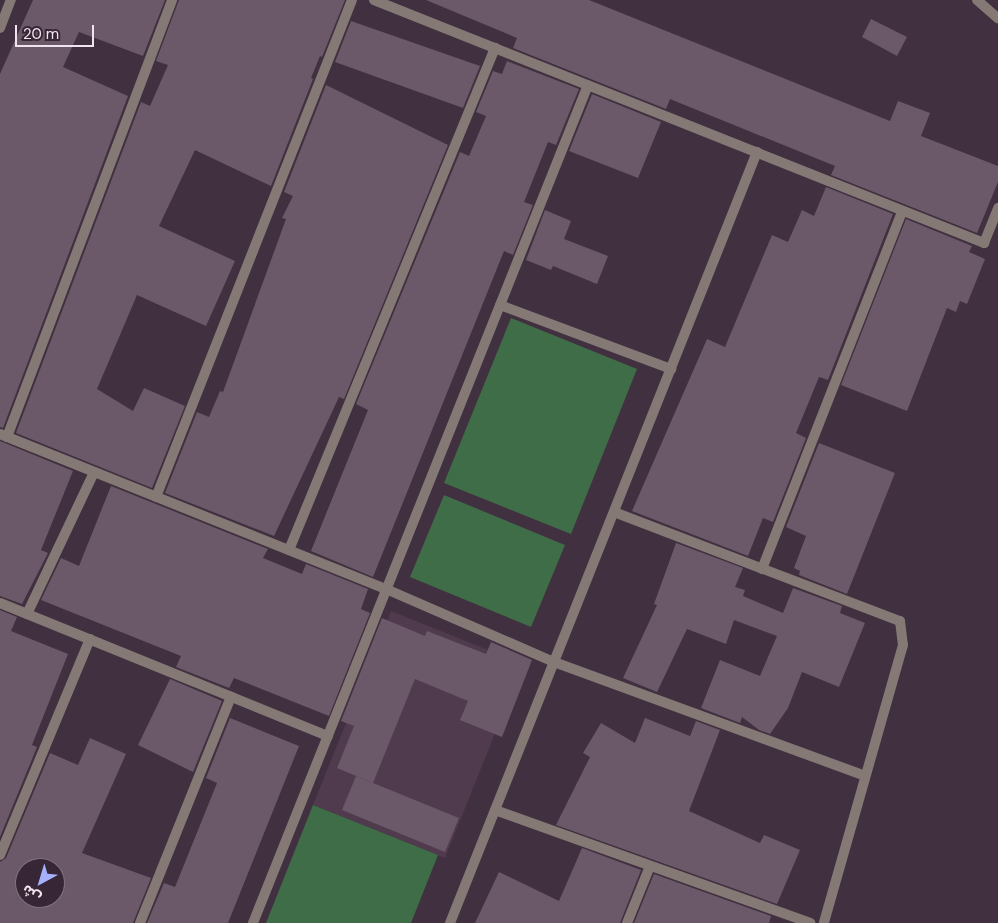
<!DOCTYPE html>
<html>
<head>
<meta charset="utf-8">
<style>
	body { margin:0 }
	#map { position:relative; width:998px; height:923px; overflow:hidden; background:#413040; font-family:"DM Sans","Noto Sans Arabic",sans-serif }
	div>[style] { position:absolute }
	.built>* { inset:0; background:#503a4e }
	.green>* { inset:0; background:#3e6d48 }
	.building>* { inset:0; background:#6b5869 }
	.minor>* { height:10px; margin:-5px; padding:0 5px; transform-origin:5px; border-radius:5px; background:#857975 }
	span { translate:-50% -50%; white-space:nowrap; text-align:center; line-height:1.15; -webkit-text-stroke:4px #372635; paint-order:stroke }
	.north { position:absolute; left:15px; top:858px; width:50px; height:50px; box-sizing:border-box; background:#372635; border:1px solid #81727f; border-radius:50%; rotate:219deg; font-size:14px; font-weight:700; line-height:20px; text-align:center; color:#f0e4ee }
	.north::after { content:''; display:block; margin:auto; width:18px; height:22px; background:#a5b1fc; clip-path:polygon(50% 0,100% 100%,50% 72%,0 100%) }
	.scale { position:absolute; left:15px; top:25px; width:79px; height:22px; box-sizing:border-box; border:2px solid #f0e4ee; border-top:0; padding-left:6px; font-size:15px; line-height:18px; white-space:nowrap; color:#f0e4ee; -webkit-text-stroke:4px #372635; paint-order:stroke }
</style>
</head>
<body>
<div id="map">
	<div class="built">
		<div style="clip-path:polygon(391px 611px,523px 664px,445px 858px,313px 805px)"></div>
	</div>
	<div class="green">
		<div style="clip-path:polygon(511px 318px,637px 369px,571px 534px,444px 483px)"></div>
		<div style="clip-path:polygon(444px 495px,565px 545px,531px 627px,410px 577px)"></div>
		<div style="clip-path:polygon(313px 805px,438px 855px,411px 923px,266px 923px)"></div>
	</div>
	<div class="building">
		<div style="clip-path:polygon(33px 0,165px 0,143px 56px,79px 32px,63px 67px,128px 96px,3px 428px,0 427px,0 74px)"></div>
		<div style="clip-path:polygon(179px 0,345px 0,322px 57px,320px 56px,311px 78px,313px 79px,271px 186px,195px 150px,159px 226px,235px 261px,206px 326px,137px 295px,97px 389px,133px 411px,144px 388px,185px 406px,152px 488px,16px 433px,141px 102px,150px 106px,168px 65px,156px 61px)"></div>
		<div style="clip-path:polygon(426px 0,589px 0,890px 121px,898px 101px,930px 113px,921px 136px,998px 166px,998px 182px,977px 233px,831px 175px,835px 166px,670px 99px,666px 109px,513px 48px,517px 38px)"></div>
		<div style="clip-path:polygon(871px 19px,907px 37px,897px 56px,862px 37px)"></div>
		<div style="clip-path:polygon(351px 21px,480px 66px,463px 108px,335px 62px)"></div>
		<div style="clip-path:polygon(507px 61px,579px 89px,556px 145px,548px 142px,524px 202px,533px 205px,513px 255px,504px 251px,373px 577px,311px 551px,368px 410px,356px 404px,460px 152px,469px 156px,486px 116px,476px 112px,493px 71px,502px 74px)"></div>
		<div style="clip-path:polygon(326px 85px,448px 145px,344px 399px,339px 397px,274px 536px,165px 493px,197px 412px,209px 417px,220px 391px,223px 392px,286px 219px,282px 218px,293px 196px,284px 192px)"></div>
		<div style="clip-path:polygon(592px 94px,661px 122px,638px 178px,569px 151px)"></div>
		<div style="clip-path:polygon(826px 187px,893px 214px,828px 380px,819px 377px,796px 433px,806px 438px,773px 522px,763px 518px,748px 556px,632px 511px,707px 339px,725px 347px,772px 235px,788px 242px,802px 210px,814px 216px)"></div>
		<div style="clip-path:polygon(545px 210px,571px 221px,564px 239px,608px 256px,597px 284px,553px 266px,551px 270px,526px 260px)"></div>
		<div style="clip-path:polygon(906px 219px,972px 246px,969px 252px,985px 259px,967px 304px,960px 301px,956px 312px,947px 308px,907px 411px,841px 385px)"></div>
		<div style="clip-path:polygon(0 441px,73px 471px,41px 550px,48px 553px,22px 604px,0 596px)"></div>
		<div style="clip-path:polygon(819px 443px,895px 473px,847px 594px,799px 575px,800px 571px,794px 568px,806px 536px,786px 527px)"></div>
		<div style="clip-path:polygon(111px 486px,268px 549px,263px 558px,302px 574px,306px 564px,368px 589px,361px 609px,370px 613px,329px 716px,234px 678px,229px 688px,176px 667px,181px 656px,41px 600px,61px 558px,79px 566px)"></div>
		<div style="clip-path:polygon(676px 543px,743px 568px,735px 587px,745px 590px,743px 596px,783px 613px,793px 588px,842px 606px,840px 613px,865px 623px,839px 687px,802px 672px,788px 708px,770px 734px,759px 730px,742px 717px,740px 723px,701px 708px,720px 660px,760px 676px,777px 636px,734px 620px,726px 644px,687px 629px,657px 692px,623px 678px,657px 605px,654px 604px)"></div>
		<div style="clip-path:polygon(0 610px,17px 617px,11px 631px,68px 654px,32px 745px,37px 747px,0 837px)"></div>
		<div style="clip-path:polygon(382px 618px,425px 636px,427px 631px,486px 654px,491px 642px,532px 660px,502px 737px,460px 720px,468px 701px,415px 679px,373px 783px,337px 768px,354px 726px,341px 721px)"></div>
		<div style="clip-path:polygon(170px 679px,222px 701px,193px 772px,138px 745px)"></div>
		<div style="clip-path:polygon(230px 718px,299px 746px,228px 923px,147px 923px,164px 883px,175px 887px,217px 783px,206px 778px)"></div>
		<div style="clip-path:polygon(645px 718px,690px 736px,696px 721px,720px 730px,689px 811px,760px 843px,764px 835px,800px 850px,777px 904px,556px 825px,590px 757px,583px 753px,601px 723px,635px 743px)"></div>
		<div style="clip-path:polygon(evenodd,90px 738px,126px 754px,82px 853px,151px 878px,133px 923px,0 923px,0 862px,6px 858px,50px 753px,78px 765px,90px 738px,25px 868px,55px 868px,55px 898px,25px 898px,25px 868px)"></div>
		<div style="clip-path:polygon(356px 776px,459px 818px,445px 852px,342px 810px)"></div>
		<div style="clip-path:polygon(582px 848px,641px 870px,620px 923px,475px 923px,499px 872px,559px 901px)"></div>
		<div style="clip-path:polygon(654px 874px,771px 916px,769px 923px,634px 923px)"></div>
	</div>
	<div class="minor">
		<div style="left:374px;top:0;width:657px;rotate:21.72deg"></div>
		<div style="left:984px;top:243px;width:38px;rotate:-68deg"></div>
		<div style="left:977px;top:0;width:28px;rotate:41deg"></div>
		<div style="left:0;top:28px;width:30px;rotate:-69deg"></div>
		<div style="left:500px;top:305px;width:183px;rotate:20.5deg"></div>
		<div style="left:0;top:434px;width:416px;rotate:21.9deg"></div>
		<div style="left:386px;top:589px;width:183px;rotate:23.5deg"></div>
		<div style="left:554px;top:662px;width:331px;rotate:20.1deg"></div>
		<div style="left:7px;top:437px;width:467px;rotate:-69.3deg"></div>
		<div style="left:156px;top:497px;width:534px;rotate:-68.48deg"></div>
		<div style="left:614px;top:512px;width:306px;rotate:20.9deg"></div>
		<div style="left:900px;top:621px;width:24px;rotate:83deg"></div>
		<div style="left:903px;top:645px;width:289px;rotate:105.9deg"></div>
		<div style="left:289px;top:550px;width:543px;rotate:-67.69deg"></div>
		<div style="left:762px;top:569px;width:384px;rotate:-68.6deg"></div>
		<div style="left:0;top:603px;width:354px;rotate:22.1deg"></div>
		<div style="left:27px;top:614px;width:157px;rotate:-64.7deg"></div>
		<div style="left:495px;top:810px;width:335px;rotate:19.7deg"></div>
		<div style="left:0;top:855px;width:234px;rotate:-67.4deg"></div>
		<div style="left:140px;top:923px;width:244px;rotate:-68.1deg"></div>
		<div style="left:253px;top:923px;width:902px;rotate:-68.21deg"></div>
		<div style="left:450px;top:923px;width:830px;rotate:-68.29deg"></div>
		<div style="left:627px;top:923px;width:61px;rotate:-68deg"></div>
	</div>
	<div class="north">ش</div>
	<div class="scale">20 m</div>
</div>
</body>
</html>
